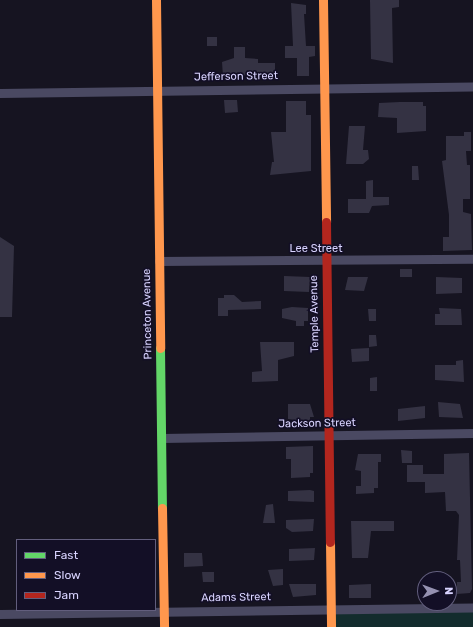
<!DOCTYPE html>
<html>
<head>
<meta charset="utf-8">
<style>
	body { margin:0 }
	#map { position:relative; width:473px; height:627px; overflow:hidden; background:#161421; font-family:Rubik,sans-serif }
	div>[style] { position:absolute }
	.green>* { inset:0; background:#132c2d }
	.building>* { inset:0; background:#343243 }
	.street>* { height:9px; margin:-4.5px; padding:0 4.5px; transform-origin:4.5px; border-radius:4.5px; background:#4a4962 }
	.fast>* { height:9px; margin:-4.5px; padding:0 4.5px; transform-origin:4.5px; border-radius:4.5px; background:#63d668 }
	.slow>* { height:9px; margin:-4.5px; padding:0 4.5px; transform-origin:4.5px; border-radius:4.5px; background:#ff974d }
	.jam>* { height:9px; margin:-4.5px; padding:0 4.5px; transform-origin:4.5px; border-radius:4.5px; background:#b3261e }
	span { translate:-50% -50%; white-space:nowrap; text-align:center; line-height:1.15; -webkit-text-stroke:3.5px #130f26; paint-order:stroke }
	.street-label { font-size:11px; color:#d9d4ff }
	.legend { position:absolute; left:16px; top:539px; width:140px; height:72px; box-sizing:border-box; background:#130f26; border:1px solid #625e7d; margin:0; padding:5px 7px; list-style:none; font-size:12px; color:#d9d4ff }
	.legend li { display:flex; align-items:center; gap:8px; height:20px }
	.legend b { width:20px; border:1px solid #625e7d }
	.north { position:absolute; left:417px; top:571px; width:40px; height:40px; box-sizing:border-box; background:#130f26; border:1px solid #625e7d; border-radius:50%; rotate:89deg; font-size:11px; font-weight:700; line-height:16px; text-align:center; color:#d9d4ff }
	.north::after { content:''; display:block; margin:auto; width:14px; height:18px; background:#9591b1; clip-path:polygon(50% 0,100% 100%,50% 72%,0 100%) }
</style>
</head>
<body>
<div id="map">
	<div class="green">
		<div style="clip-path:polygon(473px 604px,473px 627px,329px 627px,328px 607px)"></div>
	</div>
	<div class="building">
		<div style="clip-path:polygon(370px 0,399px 0,399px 7px,392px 8px,393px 63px,371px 59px)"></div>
		<div style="clip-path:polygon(291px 3px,306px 5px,306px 14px,304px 14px,306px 46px,315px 46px,315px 56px,309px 57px,309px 76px,297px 76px,297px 58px,285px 58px,285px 46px,293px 46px)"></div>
		<div style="clip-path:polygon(207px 37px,217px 37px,217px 46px,207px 46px)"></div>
		<div style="clip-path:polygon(234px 47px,245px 47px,245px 58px,258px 59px,258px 63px,275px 63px,275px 76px,230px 75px,223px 77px,222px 62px,234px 58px)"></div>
		<div style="clip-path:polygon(224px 100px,237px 100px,238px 112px,225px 113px)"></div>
		<div style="clip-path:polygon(286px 101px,306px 101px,306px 115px,311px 115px,311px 171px,270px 175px,272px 162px,274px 162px,271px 132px,286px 132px)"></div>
		<div style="clip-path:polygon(400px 102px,423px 102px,423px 106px,426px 106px,426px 131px,397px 133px,397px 118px,378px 117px,379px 103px)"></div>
		<div style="clip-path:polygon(349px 126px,365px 126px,363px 150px,368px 150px,369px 159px,363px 164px,346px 164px)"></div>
		<div style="clip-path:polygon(464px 132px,471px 132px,471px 151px,466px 151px,467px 165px,470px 165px,470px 199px,463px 199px,463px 212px,471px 214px,472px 250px,443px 251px,443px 237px,449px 237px,449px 215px,442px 161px,446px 160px,446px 136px,464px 136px)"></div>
		<div style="clip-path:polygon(412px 166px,418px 166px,419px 180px,412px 180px)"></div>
		<div style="clip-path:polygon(373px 180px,373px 197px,389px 197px,389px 205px,372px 206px,369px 213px,348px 213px,348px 199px,366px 199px,366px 181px)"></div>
		<div style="clip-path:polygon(0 237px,14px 246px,12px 317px,0 317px)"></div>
		<div style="clip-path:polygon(400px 269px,412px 269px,412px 277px,400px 277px)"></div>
		<div style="clip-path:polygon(284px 276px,310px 277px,309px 292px,284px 291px)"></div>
		<div style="clip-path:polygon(348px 277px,368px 277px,364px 291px,345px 290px)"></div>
		<div style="clip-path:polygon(436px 277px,462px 278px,462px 293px,436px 294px)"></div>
		<div style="clip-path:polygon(224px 295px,234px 295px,242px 302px,261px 301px,261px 309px,228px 310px,228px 316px,218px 316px,218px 298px,224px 298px)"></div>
		<div style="clip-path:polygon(292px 307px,308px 308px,308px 321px,304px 321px,304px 326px,296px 326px,296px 321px,282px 318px,282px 309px)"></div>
		<div style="clip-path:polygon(439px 308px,461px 309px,462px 325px,435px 325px,435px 314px,440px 314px)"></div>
		<div style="clip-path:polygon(368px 309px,376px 309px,376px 321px,369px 321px)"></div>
		<div style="clip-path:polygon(369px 335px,376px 335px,377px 346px,369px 347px)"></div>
		<div style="clip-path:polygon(260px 342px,294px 342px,294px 356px,278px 360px,278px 381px,252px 382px,252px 372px,262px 371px)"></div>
		<div style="clip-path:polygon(369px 348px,369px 361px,352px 362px,351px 349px)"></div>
		<div style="clip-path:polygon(463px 360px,464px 382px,435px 380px,435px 365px,456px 365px,456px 361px)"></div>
		<div style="clip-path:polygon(377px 377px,377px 391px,370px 391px,370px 378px)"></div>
		<div style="clip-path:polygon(438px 402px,460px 404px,463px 418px,439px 417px)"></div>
		<div style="clip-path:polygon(288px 404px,310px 404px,314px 417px,310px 417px,310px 422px,288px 419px)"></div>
		<div style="clip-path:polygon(425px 406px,425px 418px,398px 421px,398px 409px)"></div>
		<div style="clip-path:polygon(313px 446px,313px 473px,310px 473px,310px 477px,291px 478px,291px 459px,286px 459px,286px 447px)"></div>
		<div style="clip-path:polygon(401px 450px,412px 451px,412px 463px,402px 463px)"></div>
		<div style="clip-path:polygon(469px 453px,472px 589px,470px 593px,457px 594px,457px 582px,461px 582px,460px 560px,457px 560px,459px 515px,456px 511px,446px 511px,445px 492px,425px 493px,425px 482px,407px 482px,407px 465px,423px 465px,423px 474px,444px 474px,444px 454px)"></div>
		<div style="clip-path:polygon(358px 454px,381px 454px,381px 462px,378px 462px,378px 488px,374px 488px,374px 493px,356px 494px,356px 486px,361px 486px,361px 471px,355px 470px)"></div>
		<div style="clip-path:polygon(310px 490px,314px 491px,314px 502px,288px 501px,288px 491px)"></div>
		<div style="clip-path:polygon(273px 504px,275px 523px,263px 523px,266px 505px)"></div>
		<div style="clip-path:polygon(314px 519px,313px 531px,292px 532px,286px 528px,286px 520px)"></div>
		<div style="clip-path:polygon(351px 521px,394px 521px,394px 531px,371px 531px,368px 558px,352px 558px)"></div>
		<div style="clip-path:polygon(315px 548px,314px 560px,289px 561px,289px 549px)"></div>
		<div style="clip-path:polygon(184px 553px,202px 553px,203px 566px,184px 567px)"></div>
		<div style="clip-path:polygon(283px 569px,283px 585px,273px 586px,268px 570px)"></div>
		<div style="clip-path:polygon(202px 572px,214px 572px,214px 582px,203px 582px)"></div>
		<div style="clip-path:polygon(289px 584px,316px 584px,316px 595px,293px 597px)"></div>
		<div style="clip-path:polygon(371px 584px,371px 598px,349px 598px,349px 585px)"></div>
	</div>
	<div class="street">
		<div style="left:0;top:93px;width:473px;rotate:-0.8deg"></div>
		<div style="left:159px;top:261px;width:314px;rotate:-0.4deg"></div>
		<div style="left:162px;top:438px;width:311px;rotate:-0.9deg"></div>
		<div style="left:0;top:614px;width:473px;rotate:-0.8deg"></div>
	</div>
	<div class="fast">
		<div style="left:160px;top:348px;width:160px;rotate:89.3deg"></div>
	</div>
	<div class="slow">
		<div style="left:156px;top:0;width:348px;rotate:89.3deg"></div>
		<div style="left:323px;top:0;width:222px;rotate:89.2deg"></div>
		<div style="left:162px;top:508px;width:119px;rotate:89deg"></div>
		<div style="left:330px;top:542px;width:85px;rotate:89.3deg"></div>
	</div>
	<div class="jam">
		<div style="left:326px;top:222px;width:320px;rotate:89.3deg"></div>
	</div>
	<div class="street-label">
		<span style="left:236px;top:77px;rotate:-1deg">Jefferson Street</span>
		<span style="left:316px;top:249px">Lee Street</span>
		<span style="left:148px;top:314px;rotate:-91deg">Princeton Avenue</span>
		<span style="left:315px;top:314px;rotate:-91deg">Temple Avenue</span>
		<span style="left:317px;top:424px;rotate:-1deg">Jackson Street</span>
		<span style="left:236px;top:598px;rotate:-1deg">Adams Street</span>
	</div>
	<ul class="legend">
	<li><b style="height:5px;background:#63d668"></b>Fast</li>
	<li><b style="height:5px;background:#ff974d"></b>Slow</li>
	<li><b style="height:5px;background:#b3261e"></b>Jam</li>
	</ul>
	<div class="north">N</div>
</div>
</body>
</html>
